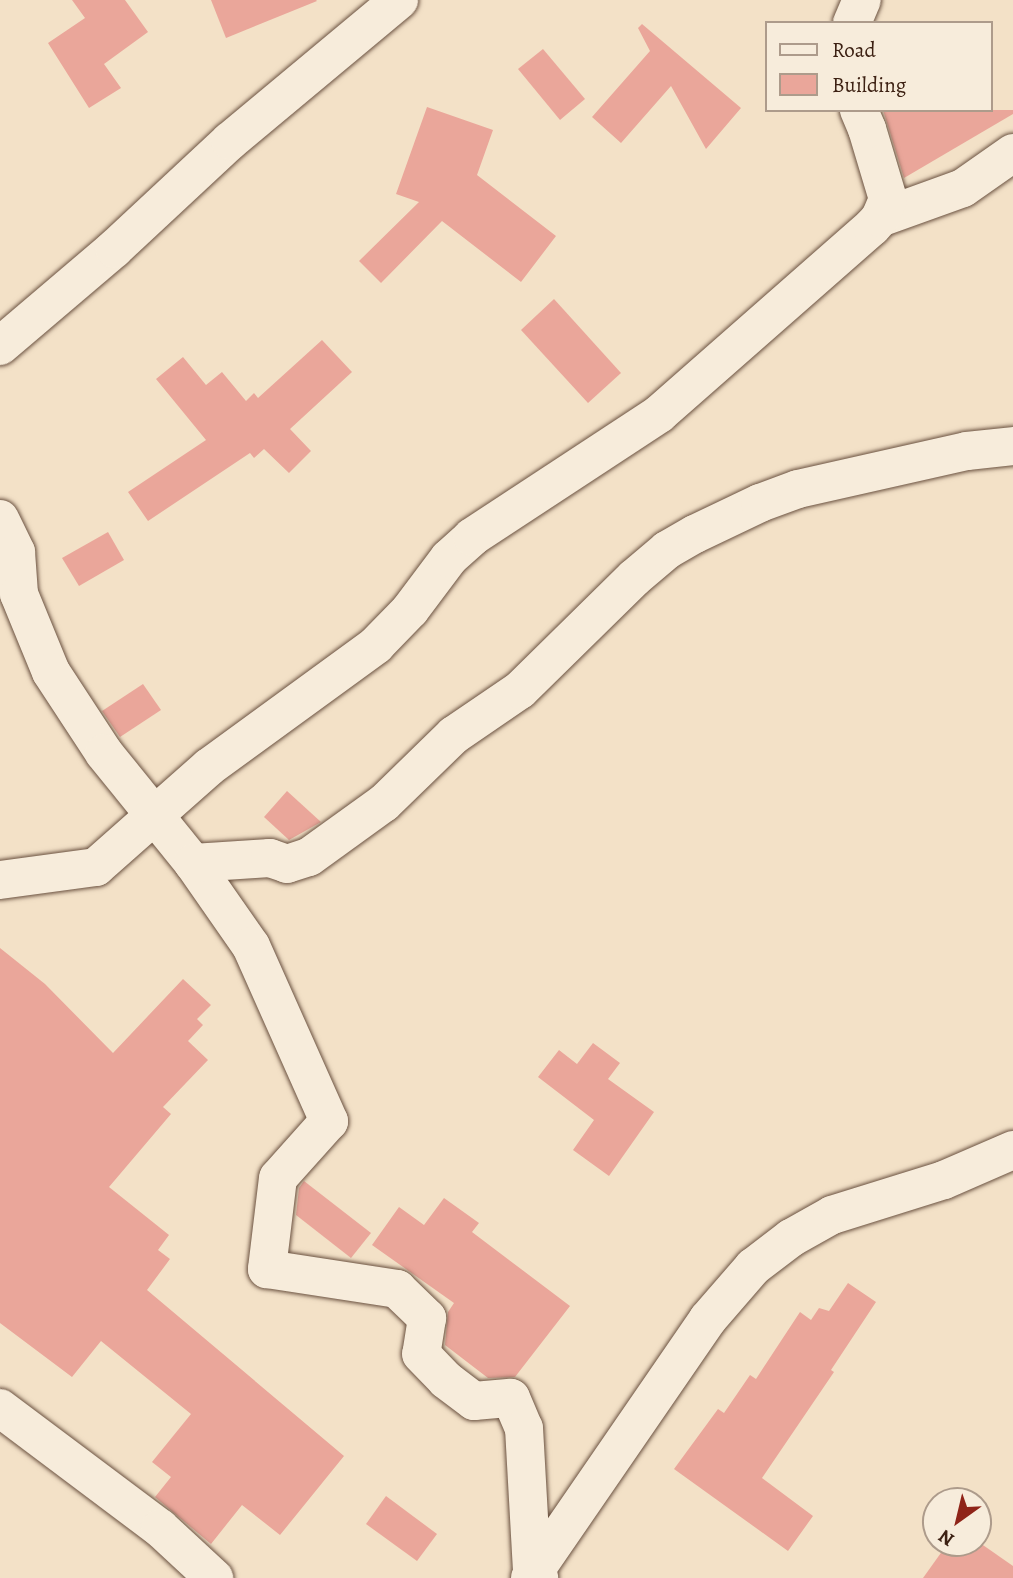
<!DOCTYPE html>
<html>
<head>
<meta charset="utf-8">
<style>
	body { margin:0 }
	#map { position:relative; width:1013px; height:1578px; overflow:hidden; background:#f3e1c7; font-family:Alegreya,serif }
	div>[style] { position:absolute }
	.building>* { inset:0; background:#eaa69a }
	.roads { filter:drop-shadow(0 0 2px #6a5140) drop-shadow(0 0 2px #6a5140) }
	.minor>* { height:38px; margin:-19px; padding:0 19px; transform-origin:19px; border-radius:19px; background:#f7ecdb }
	span { translate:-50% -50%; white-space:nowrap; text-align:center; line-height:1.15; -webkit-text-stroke:7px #f7ecdb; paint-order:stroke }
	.legend { position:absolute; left:765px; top:21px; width:228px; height:91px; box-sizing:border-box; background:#f7ecdb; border:2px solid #ad9b8b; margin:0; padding:9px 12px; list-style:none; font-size:21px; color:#3d2113 }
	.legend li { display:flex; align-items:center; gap:14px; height:35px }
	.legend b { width:35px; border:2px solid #ad9b8b }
	.north { position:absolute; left:922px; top:1487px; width:70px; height:70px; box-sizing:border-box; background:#f7ecdb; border:2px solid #ad9b8b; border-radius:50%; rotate:214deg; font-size:19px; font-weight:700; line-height:28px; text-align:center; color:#3d2113 }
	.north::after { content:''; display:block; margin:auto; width:24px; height:32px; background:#8f2418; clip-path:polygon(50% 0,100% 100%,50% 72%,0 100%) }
</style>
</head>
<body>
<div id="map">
	<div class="building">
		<div style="clip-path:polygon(72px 0,125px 0,148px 32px,104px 64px,121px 88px,89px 108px,48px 43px,85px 18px)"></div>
		<div style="clip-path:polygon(211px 0,316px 0,317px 1px,226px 38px)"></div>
		<div style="clip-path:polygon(642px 24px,741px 108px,706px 149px,671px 86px,621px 143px,592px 117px,650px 51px,638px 28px)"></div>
		<div style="clip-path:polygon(543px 49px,585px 99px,560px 120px,518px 69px)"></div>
		<div style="clip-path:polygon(427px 107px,493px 130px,477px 175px,556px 236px,521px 282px,442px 221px,381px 283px,359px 261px,419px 202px,396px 194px)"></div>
		<div style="clip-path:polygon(883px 110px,1013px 110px,1013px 114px,904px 178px)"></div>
		<div style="clip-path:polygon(554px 299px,621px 373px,588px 403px,521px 330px)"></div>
		<div style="clip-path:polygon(322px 340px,352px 372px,290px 429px,311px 451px,289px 473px,264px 449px,254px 458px,250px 453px,148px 521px,128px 492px,206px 440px,156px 379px,183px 357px,206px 385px,222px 372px,246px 401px,254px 393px,258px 398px)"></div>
		<div style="clip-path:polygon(108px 532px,124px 560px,79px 586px,62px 558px)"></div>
		<div style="clip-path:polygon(143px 684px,161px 710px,120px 737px,102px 711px)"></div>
		<div style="clip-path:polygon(287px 791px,321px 822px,289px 840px,264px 817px)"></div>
		<div style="clip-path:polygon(0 948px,45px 984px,113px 1053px,183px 979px,211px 1005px,197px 1019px,203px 1025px,188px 1041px,208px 1060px,163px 1107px,171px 1114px,109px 1187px,169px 1235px,158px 1250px,170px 1259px,147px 1290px,344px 1456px,280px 1535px,242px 1505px,211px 1544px,155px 1497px,171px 1477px,152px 1462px,191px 1414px,101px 1341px,72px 1377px,0 1323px)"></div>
		<div style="clip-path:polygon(593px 1043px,620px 1063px,608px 1079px,654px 1112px,609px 1176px,573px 1150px,594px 1120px,538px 1077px,559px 1050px,577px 1064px)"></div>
		<div style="clip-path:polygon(304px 1181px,371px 1233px,351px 1258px,296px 1215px,299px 1188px)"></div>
		<div style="clip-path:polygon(444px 1198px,479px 1223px,472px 1232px,570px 1306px,515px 1377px,488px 1378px,445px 1345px,448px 1312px,454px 1303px,372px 1245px,399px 1207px,424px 1225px)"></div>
		<div style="clip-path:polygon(848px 1283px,876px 1302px,831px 1370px,834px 1372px,762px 1478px,813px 1516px,788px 1551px,674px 1469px,718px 1409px,724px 1413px,750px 1375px,756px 1379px,800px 1312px,811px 1320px,819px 1308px,829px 1311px)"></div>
		<div style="clip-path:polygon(386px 1496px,437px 1534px,417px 1561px,366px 1524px)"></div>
		<div style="clip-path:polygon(948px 1543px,980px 1543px,1013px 1566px,1013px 1578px,923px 1578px)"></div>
	</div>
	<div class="roads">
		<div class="minor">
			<div style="left:852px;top:23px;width:25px;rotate:-67deg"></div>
			<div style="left:880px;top:218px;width:88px;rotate:-19.9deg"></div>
			<div style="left:963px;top:188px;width:61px;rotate:-35deg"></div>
			<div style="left:0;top:346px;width:150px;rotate:-40.4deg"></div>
			<div style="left:114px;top:249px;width:158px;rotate:-43deg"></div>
			<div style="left:230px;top:141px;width:220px;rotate:-39.8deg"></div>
			<div style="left:0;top:519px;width:37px;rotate:64deg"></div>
			<div style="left:16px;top:552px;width:42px;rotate:85.9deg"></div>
			<div style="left:19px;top:594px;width:84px;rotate:67.7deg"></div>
			<div style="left:51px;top:672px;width:97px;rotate:56.8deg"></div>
			<div style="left:104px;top:753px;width:141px;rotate:51deg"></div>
			<div style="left:193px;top:863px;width:101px;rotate:55.1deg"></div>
			<div style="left:251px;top:946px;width:192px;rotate:66deg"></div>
			<div style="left:329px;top:1121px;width:76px;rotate:131.8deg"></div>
			<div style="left:278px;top:1178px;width:92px;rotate:96.9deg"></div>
			<div style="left:267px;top:1269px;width:132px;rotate:8.7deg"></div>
			<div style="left:397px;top:1289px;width:42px;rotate:44deg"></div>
			<div style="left:427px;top:1318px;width:36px;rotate:99deg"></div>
			<div style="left:421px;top:1354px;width:36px;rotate:46deg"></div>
			<div style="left:446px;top:1380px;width:35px;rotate:37deg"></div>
			<div style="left:474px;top:1401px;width:37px;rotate:-5deg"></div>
			<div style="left:511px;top:1398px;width:33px;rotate:67deg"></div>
			<div style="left:524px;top:1428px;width:145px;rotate:86.8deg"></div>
			<div style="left:532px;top:1573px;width:9px;rotate:36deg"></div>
			<div style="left:193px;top:863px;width:77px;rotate:-3.7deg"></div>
			<div style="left:270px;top:858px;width:18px;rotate:19deg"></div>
			<div style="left:287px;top:864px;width:23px;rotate:-18deg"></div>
			<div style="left:309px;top:857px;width:92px;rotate:-35.8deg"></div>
			<div style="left:384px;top:803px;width:98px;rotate:-44.2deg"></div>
			<div style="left:454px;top:735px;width:80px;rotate:-34.3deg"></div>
			<div style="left:520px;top:690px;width:160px;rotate:-44.5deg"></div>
			<div style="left:634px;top:578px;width:43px;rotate:-40.3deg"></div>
			<div style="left:667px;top:550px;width:32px;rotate:-30deg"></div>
			<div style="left:695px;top:534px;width:72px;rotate:-25.5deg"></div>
			<div style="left:760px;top:503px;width:40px;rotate:-20.2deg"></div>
			<div style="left:798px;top:489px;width:173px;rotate:-12.7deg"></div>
			<div style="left:967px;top:451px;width:46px;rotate:-6.2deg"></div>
			<div style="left:0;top:880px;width:97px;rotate:-7.7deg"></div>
			<div style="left:96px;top:867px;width:151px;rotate:-41.5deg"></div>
			<div style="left:209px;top:767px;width:207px;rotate:-36.1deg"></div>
			<div style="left:376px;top:645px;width:49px;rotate:-45.8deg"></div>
			<div style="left:410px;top:610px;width:65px;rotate:-53.1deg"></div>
			<div style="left:449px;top:558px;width:31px;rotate:-42deg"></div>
			<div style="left:472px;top:537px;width:224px;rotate:-33.3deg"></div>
			<div style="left:659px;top:414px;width:283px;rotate:-41.3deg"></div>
			<div style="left:872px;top:227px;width:12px;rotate:-48deg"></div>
			<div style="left:880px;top:218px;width:21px;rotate:-67deg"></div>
			<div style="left:888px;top:199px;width:73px;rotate:-106.7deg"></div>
			<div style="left:867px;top:129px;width:21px;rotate:-113deg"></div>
			<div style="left:0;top:1408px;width:200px;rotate:36.9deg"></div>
			<div style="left:160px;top:1528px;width:74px;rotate:42.8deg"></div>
			<div style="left:530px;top:1578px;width:314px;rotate:-55.5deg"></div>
			<div style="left:708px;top:1319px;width:69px;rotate:-49.1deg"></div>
			<div style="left:753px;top:1267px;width:48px;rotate:-37.3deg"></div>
			<div style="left:791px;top:1238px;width:47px;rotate:-29.3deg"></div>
			<div style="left:832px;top:1215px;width:117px;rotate:-17.4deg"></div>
			<div style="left:944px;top:1180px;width:75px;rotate:-23.5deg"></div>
		</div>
	</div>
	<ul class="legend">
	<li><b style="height:9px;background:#f7ecdb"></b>Road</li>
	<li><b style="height:19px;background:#eaa69a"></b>Building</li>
	</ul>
	<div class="north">N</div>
</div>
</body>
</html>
